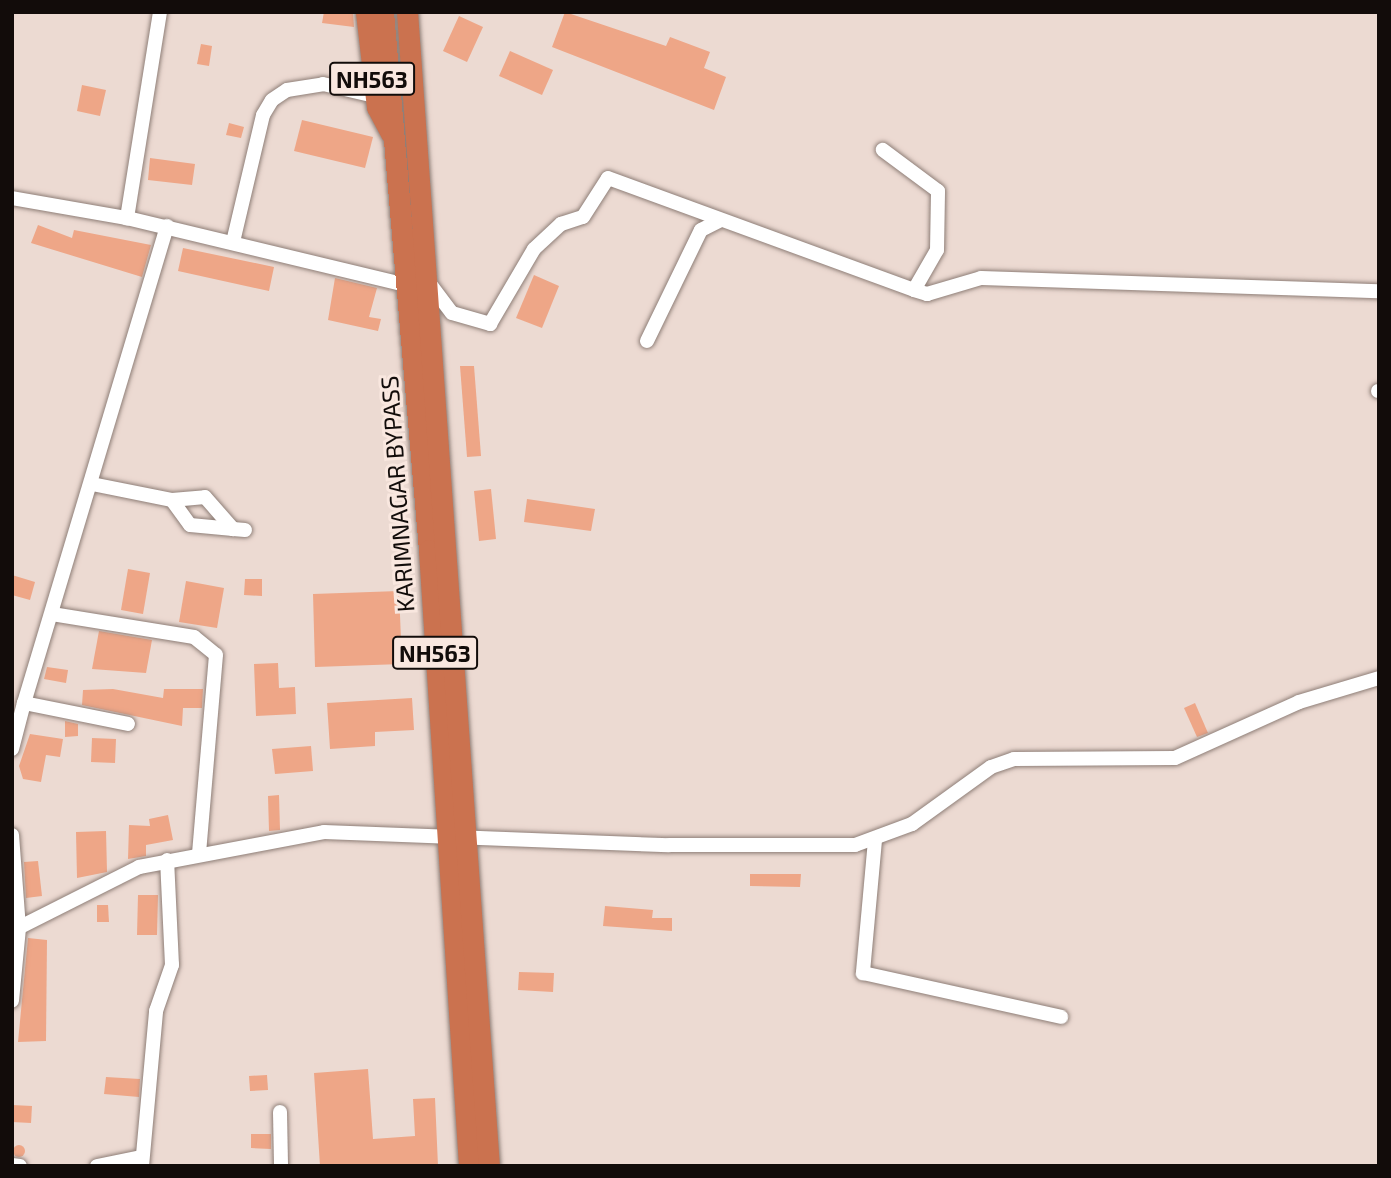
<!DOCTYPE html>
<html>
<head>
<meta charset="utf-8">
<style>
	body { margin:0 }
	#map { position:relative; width:1391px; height:1178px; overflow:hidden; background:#ecdad2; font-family:"Exo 2",sans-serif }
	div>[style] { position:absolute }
	.building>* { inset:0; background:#eea687 }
	.round { border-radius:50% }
	.roads { filter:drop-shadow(0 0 2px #8e7e77) drop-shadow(0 0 2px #8e7e77) }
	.minor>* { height:14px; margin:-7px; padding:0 7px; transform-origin:7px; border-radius:7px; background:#fff }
	.highway>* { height:21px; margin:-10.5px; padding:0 10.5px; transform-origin:10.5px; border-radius:10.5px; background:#cb724f }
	span { translate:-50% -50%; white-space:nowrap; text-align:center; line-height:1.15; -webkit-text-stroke:6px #f9e7df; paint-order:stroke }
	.shield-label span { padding:2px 5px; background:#f9e7df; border:2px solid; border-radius:5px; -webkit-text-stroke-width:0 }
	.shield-label { font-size:23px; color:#120c0a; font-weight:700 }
	.street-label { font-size:24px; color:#120c0a }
	.frame { position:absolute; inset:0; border:14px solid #120c0a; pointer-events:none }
</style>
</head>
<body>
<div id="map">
	<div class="building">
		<div style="clip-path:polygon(324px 12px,353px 12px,354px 27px,322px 23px)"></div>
		<div style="clip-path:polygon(565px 12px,666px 46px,670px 37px,710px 52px,704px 68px,726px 77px,714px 110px,552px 47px)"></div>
		<div style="clip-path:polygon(459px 16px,483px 27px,467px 62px,443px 51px)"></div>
		<div style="clip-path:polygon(201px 44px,212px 46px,209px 66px,197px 64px)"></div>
		<div style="clip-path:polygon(510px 51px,553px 70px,542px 95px,499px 76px)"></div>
		<div style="clip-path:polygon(82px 85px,106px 90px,100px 116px,77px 111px)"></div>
		<div style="clip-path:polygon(302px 120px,373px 137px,365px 168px,294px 151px)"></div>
		<div style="clip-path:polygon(229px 123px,244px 127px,241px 138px,226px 135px)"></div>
		<div style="clip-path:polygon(150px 158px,195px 164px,192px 185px,148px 180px)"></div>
		<div style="clip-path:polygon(38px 225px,72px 238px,74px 230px,151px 245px,142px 277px,31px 243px)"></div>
		<div style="clip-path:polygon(183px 248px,274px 267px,269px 291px,178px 271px)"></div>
		<div style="clip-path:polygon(534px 275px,559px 286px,542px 328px,516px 318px)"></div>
		<div style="clip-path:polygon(335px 278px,377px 288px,369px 317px,381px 319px,378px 331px,328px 320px)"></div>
		<div style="clip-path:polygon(460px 366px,474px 366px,481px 456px,467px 457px)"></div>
		<div style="clip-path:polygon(491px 489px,496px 539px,479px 541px,474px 491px)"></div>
		<div style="clip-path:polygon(527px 499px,595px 509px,591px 531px,524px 522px)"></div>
		<div style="clip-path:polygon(128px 569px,150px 573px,143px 614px,121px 610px)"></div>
		<div style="clip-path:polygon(12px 575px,35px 582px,30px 600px,12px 595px)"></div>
		<div style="clip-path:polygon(245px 579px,262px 579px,262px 596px,244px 595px)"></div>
		<div style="clip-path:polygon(186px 581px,224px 588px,217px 628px,179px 622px)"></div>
		<div style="clip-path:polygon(399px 591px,402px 664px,315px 667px,313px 594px)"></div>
		<div style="clip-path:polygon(99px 631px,152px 640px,146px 673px,92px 669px)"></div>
		<div style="clip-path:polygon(278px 663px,279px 688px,295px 687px,296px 714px,256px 716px,254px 664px)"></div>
		<div style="clip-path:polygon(47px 667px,68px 670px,66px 683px,44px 679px)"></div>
		<div style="clip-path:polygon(113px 689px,163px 698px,164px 689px,203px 689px,202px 708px,183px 708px,182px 726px,82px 705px,83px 690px)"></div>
		<div style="clip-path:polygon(412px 698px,414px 730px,375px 732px,375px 746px,330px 749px,327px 703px)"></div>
		<div style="clip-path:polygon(1195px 703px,1208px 733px,1197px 737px,1184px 708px)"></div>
		<div style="clip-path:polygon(65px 721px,78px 724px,78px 736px,65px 737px)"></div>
		<div style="clip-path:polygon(30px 734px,63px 739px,60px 757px,46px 755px,41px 782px,23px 779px,19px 766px)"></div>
		<div style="clip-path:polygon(92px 738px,116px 739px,115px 763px,91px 762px)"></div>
		<div style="clip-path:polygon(311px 746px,313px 771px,275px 774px,272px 749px)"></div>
		<div style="clip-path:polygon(279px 795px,280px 830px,269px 831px,268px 796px)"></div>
		<div style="clip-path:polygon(168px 815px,173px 840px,146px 845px,146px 856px,128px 859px,129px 825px,150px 826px,149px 819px)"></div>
		<div style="clip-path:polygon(106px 831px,107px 872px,77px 878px,76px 832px)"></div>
		<div style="clip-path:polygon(38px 861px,42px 896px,26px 898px,24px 862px)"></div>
		<div style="clip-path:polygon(750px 874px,801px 874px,800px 887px,750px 886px)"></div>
		<div style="clip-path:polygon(138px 895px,158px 895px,157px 935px,137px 935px)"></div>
		<div style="clip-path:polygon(97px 905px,108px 905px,109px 922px,97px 922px)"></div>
		<div style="clip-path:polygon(605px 906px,653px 910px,652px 918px,672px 918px,672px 931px,603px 926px)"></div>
		<div style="clip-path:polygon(28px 938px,47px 940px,46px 1041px,18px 1042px)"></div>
		<div style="clip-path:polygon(519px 972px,554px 973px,553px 992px,518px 990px)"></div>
		<div style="clip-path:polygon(368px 1069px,373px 1139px,415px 1136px,413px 1099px,435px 1098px,438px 1166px,320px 1166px,314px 1073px)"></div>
		<div style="clip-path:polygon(267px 1075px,268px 1090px,250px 1091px,249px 1076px)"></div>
		<div style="clip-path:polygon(106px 1077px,140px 1079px,139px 1097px,104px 1094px)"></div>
		<div style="clip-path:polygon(12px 1105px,32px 1106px,31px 1123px,12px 1122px)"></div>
		<div style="clip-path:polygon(251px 1134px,271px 1134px,271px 1149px,251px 1148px)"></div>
		<div class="round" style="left:13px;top:1145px;width:12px;height:12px"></div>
	</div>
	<div class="roads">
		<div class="minor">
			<div style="left:160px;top:12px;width:209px;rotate:99.1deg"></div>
			<div style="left:127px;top:218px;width:288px;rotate:13.5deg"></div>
			<div style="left:12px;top:198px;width:117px;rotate:9.9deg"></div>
			<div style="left:233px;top:242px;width:130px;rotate:-76.7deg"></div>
			<div style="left:263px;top:115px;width:17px;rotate:-59deg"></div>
			<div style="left:272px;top:100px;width:18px;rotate:-34deg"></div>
			<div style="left:287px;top:90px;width:36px;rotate:-9deg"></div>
			<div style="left:323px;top:84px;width:53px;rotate:13deg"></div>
			<div style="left:430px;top:284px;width:36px;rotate:53deg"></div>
			<div style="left:452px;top:313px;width:40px;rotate:16deg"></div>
			<div style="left:490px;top:324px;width:87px;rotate:-59.6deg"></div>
			<div style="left:534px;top:249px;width:37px;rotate:-43deg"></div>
			<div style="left:561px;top:224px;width:23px;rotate:-18deg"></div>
			<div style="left:583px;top:217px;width:46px;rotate:-57.3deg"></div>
			<div style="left:608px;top:178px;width:326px;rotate:20.1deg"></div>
			<div style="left:914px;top:290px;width:46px;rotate:-60.1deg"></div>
			<div style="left:937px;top:250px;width:59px;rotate:-89deg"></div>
			<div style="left:938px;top:191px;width:69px;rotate:-143.3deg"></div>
			<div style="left:914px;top:290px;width:14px;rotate:17deg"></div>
			<div style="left:927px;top:294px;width:56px;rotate:-16.5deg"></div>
			<div style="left:981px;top:278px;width:398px;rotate:1.9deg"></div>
			<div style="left:647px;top:341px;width:123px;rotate:-64.1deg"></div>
			<div style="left:701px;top:230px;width:20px;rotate:-27deg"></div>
			<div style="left:1378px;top:391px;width:1px"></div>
			<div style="left:92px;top:484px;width:82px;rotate:11.3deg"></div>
			<div style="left:233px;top:529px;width:43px;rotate:-174.7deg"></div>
			<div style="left:190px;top:525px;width:31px;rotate:-126deg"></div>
			<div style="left:172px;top:500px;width:33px;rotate:-5deg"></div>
			<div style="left:205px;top:497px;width:43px;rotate:48.8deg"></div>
			<div style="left:233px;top:529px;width:12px;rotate:5deg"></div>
			<div style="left:52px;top:614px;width:144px;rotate:9.2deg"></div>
			<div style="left:194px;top:637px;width:28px;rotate:39deg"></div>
			<div style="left:216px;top:655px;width:198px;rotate:94.9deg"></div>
			<div style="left:24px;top:703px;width:498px;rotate:-73.3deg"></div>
			<div style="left:12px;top:749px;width:48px;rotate:-75.4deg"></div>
			<div style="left:24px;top:703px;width:106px;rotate:11.4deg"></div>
			<div style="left:12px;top:835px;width:93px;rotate:85.7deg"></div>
			<div style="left:19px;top:928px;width:73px;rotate:95.5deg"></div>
			<div style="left:875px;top:840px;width:134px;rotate:95.2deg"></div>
			<div style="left:863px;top:973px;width:203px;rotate:12.5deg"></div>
			<div style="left:12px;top:931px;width:142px;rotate:-26.7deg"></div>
			<div style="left:139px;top:867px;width:188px;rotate:-10.7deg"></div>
			<div style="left:324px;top:832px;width:345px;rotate:2.2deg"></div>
			<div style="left:669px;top:845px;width:186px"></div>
			<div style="left:855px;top:845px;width:61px;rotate:-20.2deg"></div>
			<div style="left:912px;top:824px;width:97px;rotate:-35.8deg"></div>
			<div style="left:991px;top:767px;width:24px;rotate:-19deg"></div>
			<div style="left:1014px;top:759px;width:161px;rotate:-0.4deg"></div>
			<div style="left:1175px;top:758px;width:136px;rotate:-24.3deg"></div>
			<div style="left:1299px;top:702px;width:84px;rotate:-16.7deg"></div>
			<div style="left:280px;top:1112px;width:54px;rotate:88.9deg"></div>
			<div style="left:12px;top:1165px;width:8px;rotate:7deg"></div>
			<div style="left:97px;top:1166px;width:46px;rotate:-11.3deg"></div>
			<div style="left:142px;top:1166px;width:156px;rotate:-84.8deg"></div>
			<div style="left:156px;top:1011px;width:49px;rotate:-70.8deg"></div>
			<div style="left:172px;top:965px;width:105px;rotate:-92.7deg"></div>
		</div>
		<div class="highway">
			<div style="left:366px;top:12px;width:96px;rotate:83.4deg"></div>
			<div style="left:377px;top:107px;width:30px;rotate:62deg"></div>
			<div style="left:383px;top:12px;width:540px;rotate:85.11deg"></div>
			<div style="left:429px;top:550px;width:617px;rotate:86.28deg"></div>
			<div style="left:407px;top:12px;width:1157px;rotate:85.94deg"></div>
		</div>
	</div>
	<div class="shield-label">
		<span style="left:372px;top:79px">NH563</span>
		<span style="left:435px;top:653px">NH563</span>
	</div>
	<div class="street-label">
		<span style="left:397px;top:494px;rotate:-94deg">KARIMNAGAR BYPASS</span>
	</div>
	<div class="frame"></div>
</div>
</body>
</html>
